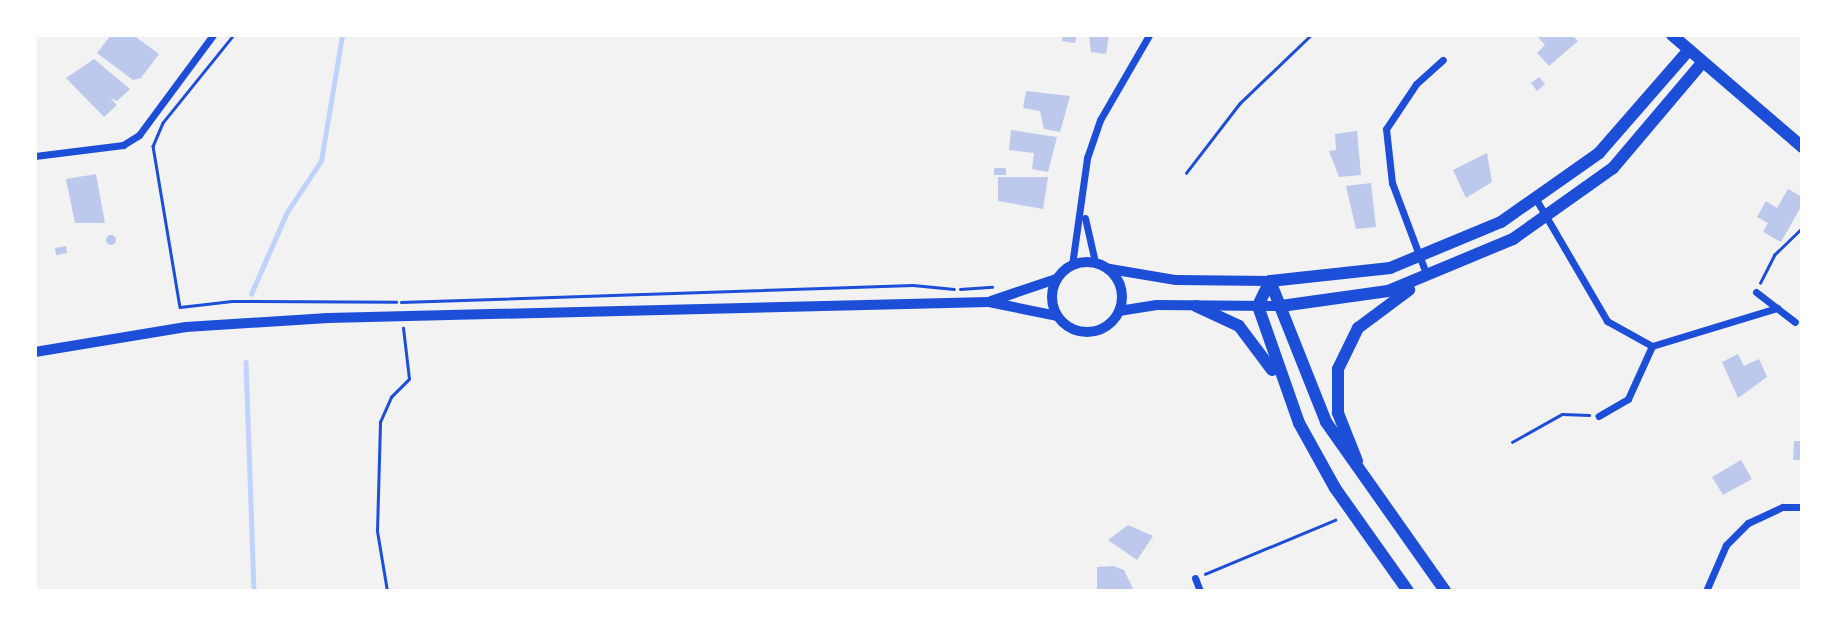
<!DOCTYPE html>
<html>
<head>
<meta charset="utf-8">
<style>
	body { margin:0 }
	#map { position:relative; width:1837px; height:626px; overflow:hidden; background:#f2f2f2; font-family:Spectral,serif }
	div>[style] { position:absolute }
	.stream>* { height:4.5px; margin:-2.25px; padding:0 2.25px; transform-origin:2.25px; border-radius:2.25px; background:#bfd3fe }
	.building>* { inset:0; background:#bdc9ec }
	.round { border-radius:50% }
	.path>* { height:2.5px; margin:-1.25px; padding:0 1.25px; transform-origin:1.25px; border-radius:1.25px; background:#1d4ed8 }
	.minor>* { height:7px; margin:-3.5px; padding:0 3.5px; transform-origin:3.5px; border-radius:3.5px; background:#1d4ed8 }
	.tertiary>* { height:10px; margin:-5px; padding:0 5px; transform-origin:5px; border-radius:5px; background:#1d4ed8 }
	.tertiary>.ring { margin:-5px; padding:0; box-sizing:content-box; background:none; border:10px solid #1d4ed8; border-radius:50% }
	.secondary>* { height:12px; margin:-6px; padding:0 6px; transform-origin:6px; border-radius:6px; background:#1d4ed8 }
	span { translate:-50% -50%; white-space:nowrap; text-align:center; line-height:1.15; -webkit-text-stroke:5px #fff; paint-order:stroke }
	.frame { position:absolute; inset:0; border:37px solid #fff; pointer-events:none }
</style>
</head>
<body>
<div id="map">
	<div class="stream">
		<div style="left:251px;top:294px;width:90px;rotate:-66.3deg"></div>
		<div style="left:287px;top:212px;width:61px;rotate:-56.3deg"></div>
		<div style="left:321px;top:161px;width:128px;rotate:-80.5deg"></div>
		<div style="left:246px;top:362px;width:229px;rotate:88deg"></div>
	</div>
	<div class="building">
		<div style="clip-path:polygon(111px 35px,133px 35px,159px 54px,141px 78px,133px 80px,97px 53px)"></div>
		<div style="clip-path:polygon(1063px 35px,1077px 35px,1075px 43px,1062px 41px)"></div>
		<div style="clip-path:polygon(1089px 35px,1109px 35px,1106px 54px,1091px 52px)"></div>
		<div style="clip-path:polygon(1536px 35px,1572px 35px,1578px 41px,1549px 66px,1537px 53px,1545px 45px)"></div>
		<div style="clip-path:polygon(94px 59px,130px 89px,117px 101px,110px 98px,117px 105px,104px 117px,66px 78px)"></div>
		<div style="clip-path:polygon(1539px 77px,1545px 84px,1537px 91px,1531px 83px)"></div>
		<div style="clip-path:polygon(1026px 91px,1070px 96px,1060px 132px,1044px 129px,1040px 111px,1023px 108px)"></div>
		<div style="clip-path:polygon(1011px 130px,1057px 137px,1048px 172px,1032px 169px,1034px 153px,1009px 150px)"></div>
		<div style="clip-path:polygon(1357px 131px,1361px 175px,1339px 177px,1329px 151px,1336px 150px,1335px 134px)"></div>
		<div style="clip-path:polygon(1487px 153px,1492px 182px,1466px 198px,1453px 170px)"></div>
		<div style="clip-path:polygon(994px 168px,1006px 168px,1006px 175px,994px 175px)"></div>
		<div style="clip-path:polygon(96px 174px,105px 223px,75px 223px,66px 179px)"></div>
		<div style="clip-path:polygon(998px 177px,1048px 177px,1043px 209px,998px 201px)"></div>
		<div style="clip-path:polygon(1371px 183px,1376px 227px,1356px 229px,1346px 186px)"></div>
		<div style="clip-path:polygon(1788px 189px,1802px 197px,1802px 205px,1781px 242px,1763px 232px,1768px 223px,1757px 217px,1766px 201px,1777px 208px)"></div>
		<div class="round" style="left:106px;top:235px;width:10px;height:10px"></div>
		<div style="clip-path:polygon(66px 246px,67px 253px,56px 255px,55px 248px)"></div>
		<div style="clip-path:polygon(1738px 354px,1744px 366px,1759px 359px,1767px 377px,1738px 398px,1722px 362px)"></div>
		<div style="clip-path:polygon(1794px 441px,1802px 441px,1802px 460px,1793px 460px)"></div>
		<div style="clip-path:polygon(1741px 460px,1752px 479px,1723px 495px,1712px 477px)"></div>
		<div style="clip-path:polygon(1128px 525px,1153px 536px,1137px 560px,1108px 540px)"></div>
		<div style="clip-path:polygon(1113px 566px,1124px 570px,1134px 591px,1097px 591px,1097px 567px)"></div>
	</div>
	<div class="path">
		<div style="left:234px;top:35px;width:113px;rotate:128.9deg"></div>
		<div style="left:163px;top:123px;width:25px;rotate:113deg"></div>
		<div style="left:153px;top:146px;width:163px;rotate:80.5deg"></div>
		<div style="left:180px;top:307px;width:52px;rotate:-6.6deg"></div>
		<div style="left:232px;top:301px;width:164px;rotate:0.3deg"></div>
		<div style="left:1186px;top:173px;width:88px;rotate:-52.4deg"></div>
		<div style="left:1240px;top:103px;width:98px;rotate:-43.8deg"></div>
		<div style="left:1760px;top:283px;width:31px;rotate:-63deg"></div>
		<div style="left:1774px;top:255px;width:39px;rotate:-44deg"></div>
		<div style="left:960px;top:289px;width:32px;rotate:-4deg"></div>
		<div style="left:401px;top:302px;width:512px;rotate:-1.9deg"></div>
		<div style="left:913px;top:285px;width:41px;rotate:5.6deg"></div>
		<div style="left:1512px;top:442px;width:57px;rotate:-29.2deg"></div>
		<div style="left:1562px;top:414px;width:27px;rotate:2deg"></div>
		<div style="left:1205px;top:574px;width:141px;rotate:-22.6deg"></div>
		<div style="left:387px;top:591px;width:61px;rotate:-99.5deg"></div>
		<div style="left:377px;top:531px;width:109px;rotate:-88.4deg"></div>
		<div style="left:380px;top:422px;width:27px;rotate:-66deg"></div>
		<div style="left:391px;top:397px;width:25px;rotate:-45deg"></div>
		<div style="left:409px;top:379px;width:51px;rotate:-96.7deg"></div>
	</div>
	<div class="minor">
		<div style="left:35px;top:156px;width:89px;rotate:-7.1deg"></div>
		<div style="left:123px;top:145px;width:19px;rotate:-32deg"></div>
		<div style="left:139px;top:135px;width:124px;rotate:-53.5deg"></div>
		<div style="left:1537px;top:201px;width:139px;rotate:59.7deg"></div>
		<div style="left:1607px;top:321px;width:51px;rotate:29.1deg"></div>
		<div style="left:1652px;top:346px;width:58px;rotate:114.4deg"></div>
		<div style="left:1628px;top:399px;width:34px;rotate:150deg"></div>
		<div style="left:1085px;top:218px;width:45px;rotate:77.2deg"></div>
		<div style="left:1072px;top:265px;width:108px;rotate:-82deg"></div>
		<div style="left:1087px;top:158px;width:40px;rotate:-71.1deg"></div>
		<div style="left:1100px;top:120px;width:98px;rotate:-60deg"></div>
		<div style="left:1427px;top:276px;width:99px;rotate:-110.6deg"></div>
		<div style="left:1392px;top:183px;width:54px;rotate:-96.3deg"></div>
		<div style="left:1386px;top:129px;width:54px;rotate:-56.3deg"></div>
		<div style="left:1416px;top:84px;width:36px;rotate:-42deg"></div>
		<div style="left:1756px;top:292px;width:49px;rotate:37.6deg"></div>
		<div style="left:1652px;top:346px;width:131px;rotate:-16.9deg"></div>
		<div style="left:1195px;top:578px;width:14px;rotate:69deg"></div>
		<div style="left:1706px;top:591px;width:50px;rotate:-66.5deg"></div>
		<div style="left:1726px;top:545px;width:31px;rotate:-45deg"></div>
		<div style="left:1748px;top:523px;width:38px;rotate:-25deg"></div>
		<div style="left:1783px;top:507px;width:19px"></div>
	</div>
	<div class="tertiary">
		<div class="ring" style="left:1052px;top:262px;width:60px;height:60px"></div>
		<div style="left:1110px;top:269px;width:67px;rotate:9.5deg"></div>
		<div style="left:1176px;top:280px;width:94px;rotate:0.6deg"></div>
		<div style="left:991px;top:301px;width:69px;rotate:-18.7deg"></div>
		<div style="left:1119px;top:311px;width:38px;rotate:-9deg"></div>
		<div style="left:1157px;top:305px;width:124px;rotate:0.5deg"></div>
		<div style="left:35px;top:352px;width:153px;rotate:-9.4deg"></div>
		<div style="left:186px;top:327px;width:142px;rotate:-3.6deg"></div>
		<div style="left:328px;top:318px;width:661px;rotate:-1.39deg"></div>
		<div style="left:989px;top:302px;width:69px;rotate:11.6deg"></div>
	</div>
	<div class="secondary">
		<div style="left:1672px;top:35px;width:172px;rotate:40.7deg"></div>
		<div style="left:1270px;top:281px;width:121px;rotate:-6.2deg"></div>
		<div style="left:1390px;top:268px;width:120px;rotate:-22.5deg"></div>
		<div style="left:1501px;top:222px;width:120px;rotate:-35.1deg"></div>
		<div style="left:1599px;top:153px;width:137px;rotate:-48.9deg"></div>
		<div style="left:1270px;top:281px;width:152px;rotate:68.3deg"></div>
		<div style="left:1326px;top:422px;width:207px;rotate:54.8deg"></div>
		<div style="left:1270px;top:281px;width:28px;rotate:116deg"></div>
		<div style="left:1258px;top:306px;width:124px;rotate:70.7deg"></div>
		<div style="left:1299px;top:423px;width:74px;rotate:61deg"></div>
		<div style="left:1335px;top:488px;width:126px;rotate:54.7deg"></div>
		<div style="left:1196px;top:306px;width:47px;rotate:24.9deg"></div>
		<div style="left:1239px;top:326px;width:55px;rotate:53.1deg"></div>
		<div style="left:1281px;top:306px;width:108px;rotate:-8deg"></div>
		<div style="left:1388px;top:291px;width:135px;rotate:-22.6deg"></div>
		<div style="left:1513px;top:239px;width:123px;rotate:-35.4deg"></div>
		<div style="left:1613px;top:168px;width:139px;rotate:-49.7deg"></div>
		<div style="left:1357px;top:461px;width:52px;rotate:-111.6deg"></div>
		<div style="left:1338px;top:413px;width:44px;rotate:-90deg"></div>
		<div style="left:1338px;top:369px;width:46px;rotate:-64deg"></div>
		<div style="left:1358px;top:328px;width:64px;rotate:-36.7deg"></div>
	</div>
	<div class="frame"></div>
</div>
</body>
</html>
